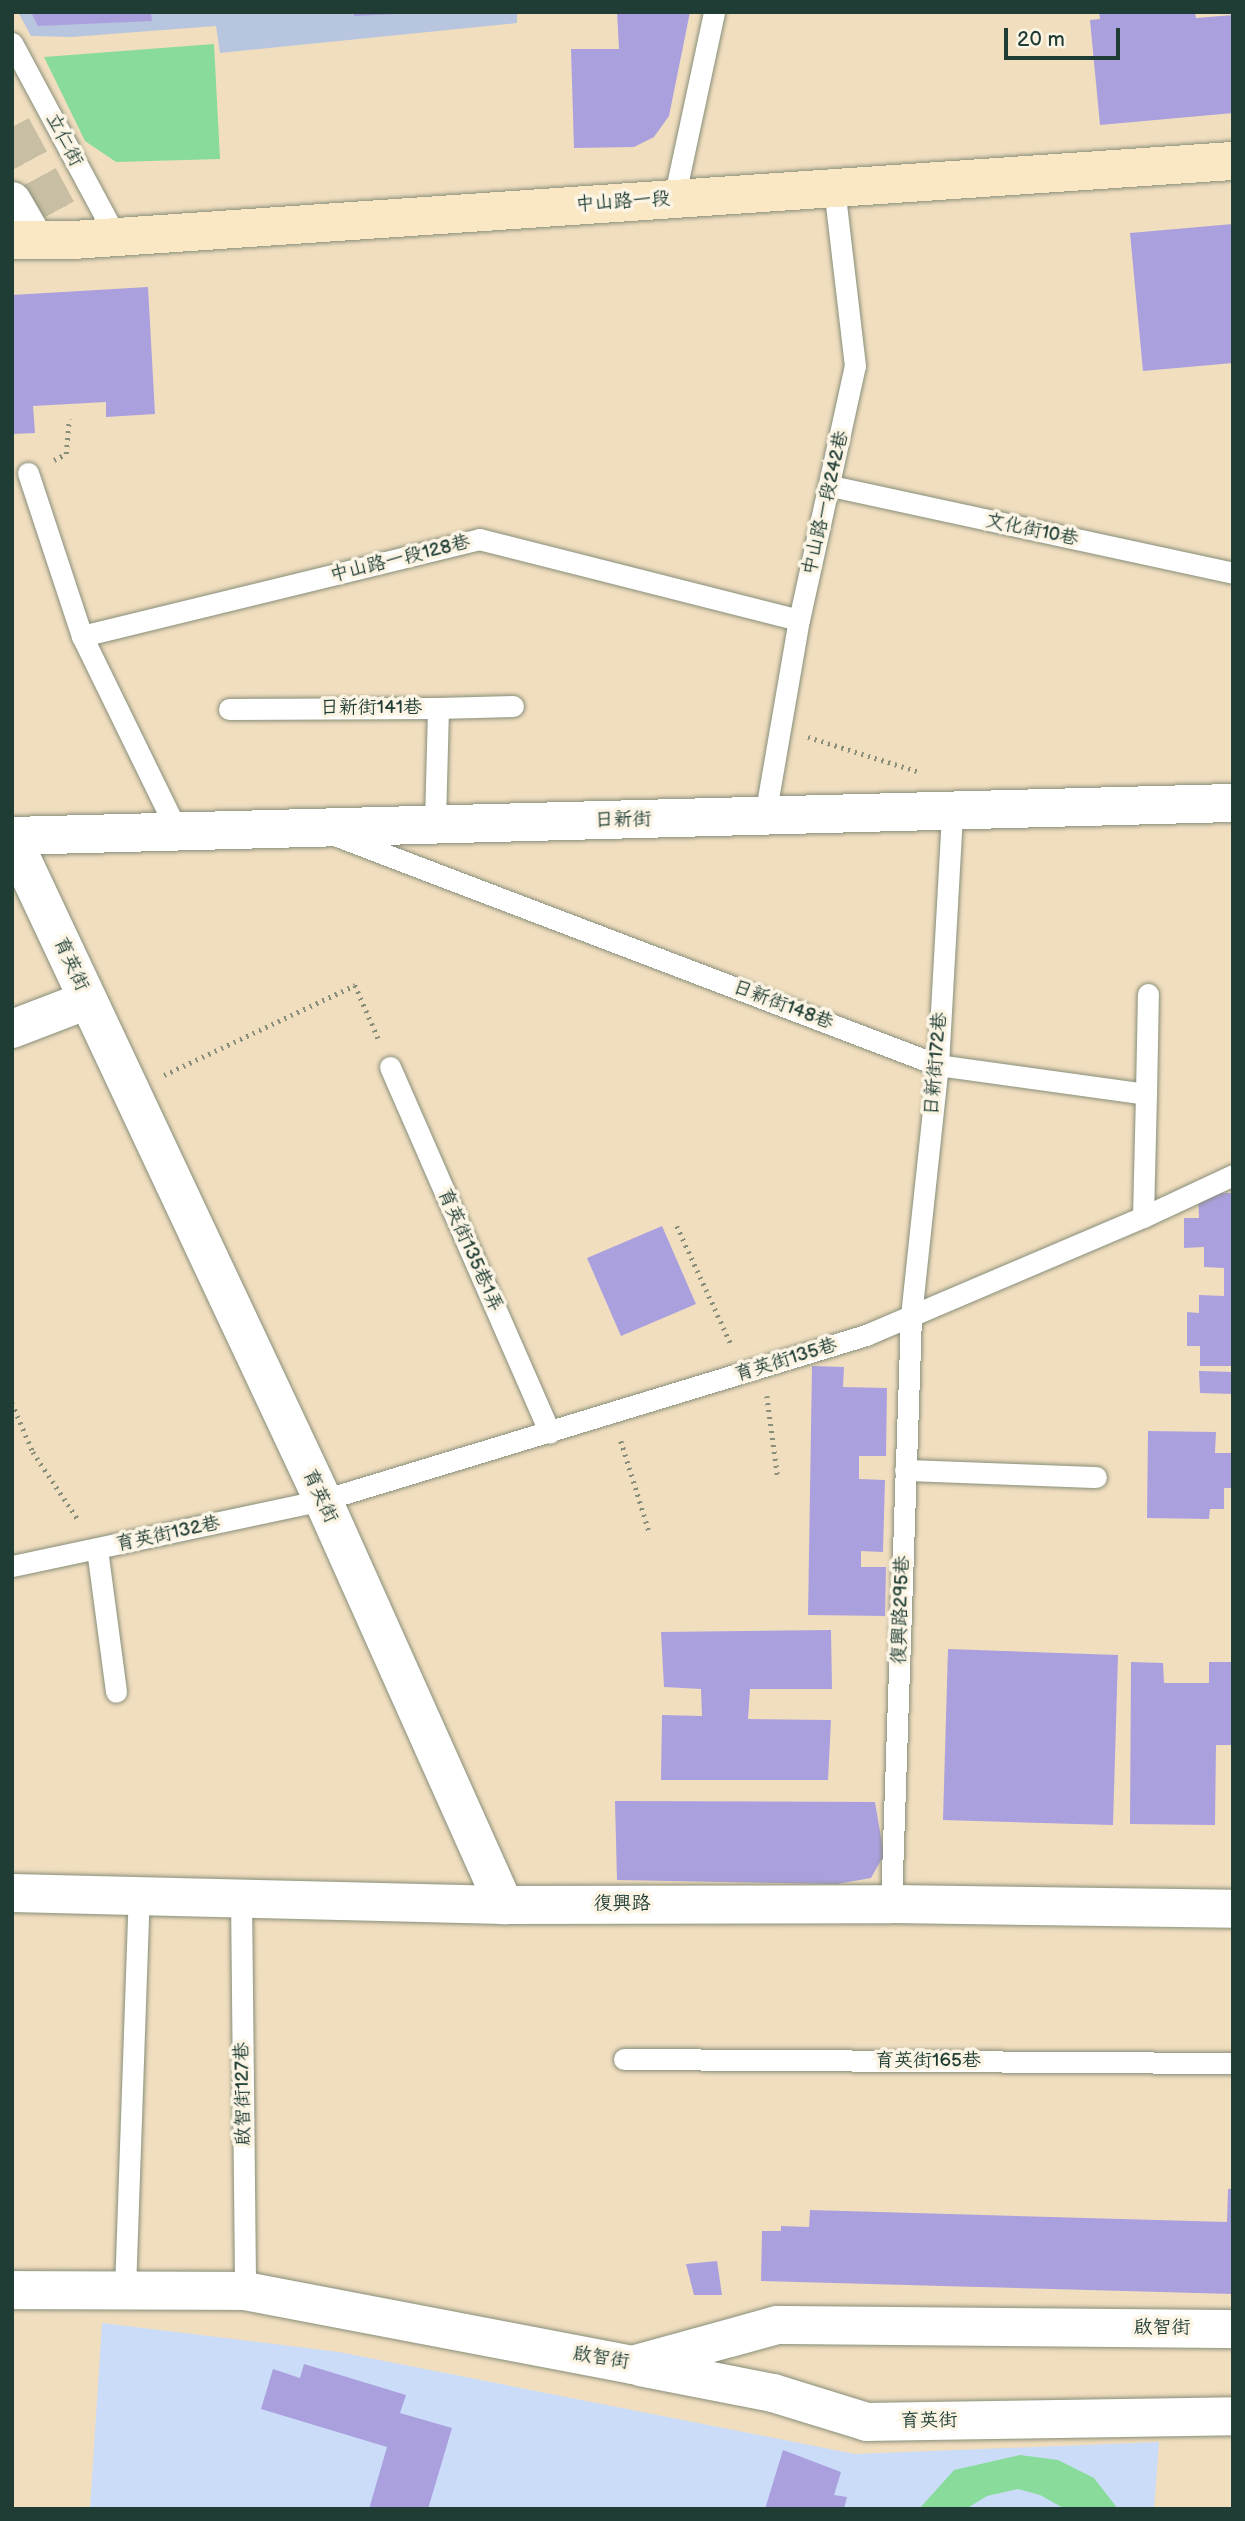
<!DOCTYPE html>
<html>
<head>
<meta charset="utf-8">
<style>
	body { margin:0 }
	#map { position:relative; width:1245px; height:2521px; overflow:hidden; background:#f1debf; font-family:"Balsamiq Sans","LXGW WenKai TC",sans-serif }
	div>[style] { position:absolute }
	.built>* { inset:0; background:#cbdcf9 }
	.industrial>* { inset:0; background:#b7c5de }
	.green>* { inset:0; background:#89db9b }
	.building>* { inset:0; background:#aba0de }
	.tertiary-tunnel>* { height:38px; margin-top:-19px; transform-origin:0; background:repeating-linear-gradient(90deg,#c7bea3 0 38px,transparent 0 57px) }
	.path>* { height:4.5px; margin-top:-2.25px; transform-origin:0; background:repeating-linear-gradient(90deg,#888e7a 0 2px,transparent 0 7px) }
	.roads { filter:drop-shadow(0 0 2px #888e7a) drop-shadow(0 0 2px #888e7a) }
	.service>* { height:21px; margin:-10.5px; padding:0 10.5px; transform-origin:10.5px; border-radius:10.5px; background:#fff }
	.minor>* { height:38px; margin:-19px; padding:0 19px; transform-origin:19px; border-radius:19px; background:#fff }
	.secondary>* { height:38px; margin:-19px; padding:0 19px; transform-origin:19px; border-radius:19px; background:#fae7c3 }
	span { translate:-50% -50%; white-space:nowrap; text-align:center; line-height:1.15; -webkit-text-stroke:7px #fcf5e5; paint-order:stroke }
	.street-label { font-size:19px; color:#1f3d34 }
	.frame { position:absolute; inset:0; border:14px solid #1f3d34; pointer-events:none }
	.scale { position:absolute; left:1004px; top:28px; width:116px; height:32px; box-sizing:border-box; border:4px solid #1f3d34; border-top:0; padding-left:9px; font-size:21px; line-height:24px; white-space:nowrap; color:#1f3d34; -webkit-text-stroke:5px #fcf5e5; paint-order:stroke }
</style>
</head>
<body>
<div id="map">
	<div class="built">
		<div style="clip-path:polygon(102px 2323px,339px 2352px,855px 2454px,1159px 2442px,1154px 2509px,90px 2509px)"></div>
	</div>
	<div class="industrial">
		<div style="clip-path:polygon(18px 12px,517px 12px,517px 23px,220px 53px,216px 26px,71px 37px,31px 36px)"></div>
	</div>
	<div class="green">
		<div style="clip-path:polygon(214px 44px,220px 159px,116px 162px,85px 141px,44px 57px)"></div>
		<div style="clip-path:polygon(1020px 2455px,1058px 2460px,1094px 2478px,1118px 2509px,1065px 2509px,1040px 2495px,1018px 2489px,987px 2496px,966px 2509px,919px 2509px,954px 2470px)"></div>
	</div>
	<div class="building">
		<div style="clip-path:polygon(31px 12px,151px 12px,152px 21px,38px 26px)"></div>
		<div style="clip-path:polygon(354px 12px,395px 12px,395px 14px,354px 16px)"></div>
		<div style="clip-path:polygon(617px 12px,690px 12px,669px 116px,654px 137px,634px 147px,574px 148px,571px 49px,619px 49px)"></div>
		<div style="clip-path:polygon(1099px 12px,1195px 12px,1196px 18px,1233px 15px,1233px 113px,1100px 125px,1090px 20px,1100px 19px)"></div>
		<div style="clip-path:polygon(1233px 224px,1233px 363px,1143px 371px,1130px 233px)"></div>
		<div style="clip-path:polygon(148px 287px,155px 414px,106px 417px,106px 402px,33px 406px,35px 433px,12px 434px,12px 295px)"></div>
		<div style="clip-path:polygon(1198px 1193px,1233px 1193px,1233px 1366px,1200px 1366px,1200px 1346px,1187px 1346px,1187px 1312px,1199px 1313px,1199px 1295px,1224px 1296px,1224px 1268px,1204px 1267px,1204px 1247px,1184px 1248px,1184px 1218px,1199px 1218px)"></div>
		<div style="clip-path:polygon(662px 1226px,696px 1304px,621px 1336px,587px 1258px)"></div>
		<div style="clip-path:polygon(812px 1366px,844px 1367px,843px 1387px,887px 1388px,886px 1456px,859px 1456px,859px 1479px,885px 1480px,883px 1552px,861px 1551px,861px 1567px,886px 1567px,885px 1616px,808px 1615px)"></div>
		<div style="clip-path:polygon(1199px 1371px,1233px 1372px,1233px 1394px,1200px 1393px)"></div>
		<div style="clip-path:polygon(1148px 1431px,1216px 1432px,1215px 1453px,1233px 1453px,1233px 1488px,1224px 1488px,1224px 1509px,1210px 1509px,1209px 1519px,1147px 1518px)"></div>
		<div style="clip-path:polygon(831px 1630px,832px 1689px,750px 1689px,748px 1719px,831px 1720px,828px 1780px,661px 1780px,662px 1715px,702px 1716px,701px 1689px,664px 1687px,661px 1632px)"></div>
		<div style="clip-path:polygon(948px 1649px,1118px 1655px,1113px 1825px,943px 1820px)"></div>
		<div style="clip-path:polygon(1131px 1662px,1163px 1663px,1164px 1683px,1209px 1683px,1209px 1662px,1233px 1662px,1233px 1745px,1216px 1745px,1215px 1825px,1130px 1824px)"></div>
		<div style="clip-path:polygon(615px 1801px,875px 1802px,884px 1855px,871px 1878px,837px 1884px,617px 1880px)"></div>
		<div style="clip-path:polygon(1228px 2189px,1233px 2189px,1233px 2294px,761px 2281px,762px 2231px,781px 2231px,781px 2226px,809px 2227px,810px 2210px,1227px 2222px)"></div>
		<div style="clip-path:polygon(717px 2261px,722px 2295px,694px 2295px,686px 2264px)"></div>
		<div style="clip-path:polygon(304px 2364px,406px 2395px,400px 2413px,452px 2428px,428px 2509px,369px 2509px,387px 2447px,261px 2409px,273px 2369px,300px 2378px)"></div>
		<div style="clip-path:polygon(783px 2450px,841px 2472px,834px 2495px,847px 2497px,844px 2509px,765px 2509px)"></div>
	</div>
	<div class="tertiary-tunnel">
		<div style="left:12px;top:127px;width:128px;rotate:61.6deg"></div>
	</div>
	<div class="path">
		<div style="left:54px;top:460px;width:13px;rotate:-27deg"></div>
		<div style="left:66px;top:454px;width:35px;rotate:-85deg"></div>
		<div style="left:808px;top:737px;width:117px;rotate:17.4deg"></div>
		<div style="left:164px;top:1075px;width:211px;rotate:-25.2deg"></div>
		<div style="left:355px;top:985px;width:60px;rotate:66.4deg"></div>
		<div style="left:677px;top:1226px;width:132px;rotate:65.4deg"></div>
		<div style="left:767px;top:1396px;width:83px;rotate:82.4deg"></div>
		<div style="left:12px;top:1403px;width:53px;rotate:66.8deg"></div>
		<div style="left:33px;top:1452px;width:83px;rotate:56.3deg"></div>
		<div style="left:621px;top:1441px;width:94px;rotate:72.7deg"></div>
	</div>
	<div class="roads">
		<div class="service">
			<div style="left:12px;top:43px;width:220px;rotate:61.8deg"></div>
			<div style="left:674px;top:199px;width:191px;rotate:-77.9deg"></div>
			<div style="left:28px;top:473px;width:172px;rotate:71.7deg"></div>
			<div style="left:82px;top:636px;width:217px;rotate:64deg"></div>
			<div style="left:831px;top:486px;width:411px;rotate:12.2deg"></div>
			<div style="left:82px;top:636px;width:409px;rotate:-13.7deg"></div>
			<div style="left:479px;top:539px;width:330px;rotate:14.2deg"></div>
			<div style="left:438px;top:708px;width:75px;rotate:-1.5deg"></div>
			<div style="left:229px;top:709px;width:209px;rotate:-0.3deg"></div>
			<div style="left:438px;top:708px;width:116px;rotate:91.5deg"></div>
			<div style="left:765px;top:816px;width:199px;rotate:-80.2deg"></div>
			<div style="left:799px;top:620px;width:260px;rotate:-77.6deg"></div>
			<div style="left:855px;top:366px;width:179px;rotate:-96.7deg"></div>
			<div style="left:337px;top:836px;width:643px;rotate:20.86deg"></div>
			<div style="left:938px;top:1065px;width:210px;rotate:7.9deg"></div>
			<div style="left:1146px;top:1094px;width:123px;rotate:91.4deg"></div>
			<div style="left:390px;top:1067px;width:399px;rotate:66.4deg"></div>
			<div style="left:1146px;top:1094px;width:100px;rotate:-88.9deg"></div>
			<div style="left:905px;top:1470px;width:191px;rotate:2.1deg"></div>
			<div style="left:97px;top:1549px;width:144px;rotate:82.4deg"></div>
			<div style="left:12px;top:1566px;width:318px;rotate:-12deg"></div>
			<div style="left:323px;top:1500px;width:568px;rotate:-16.9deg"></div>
			<div style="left:866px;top:1335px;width:301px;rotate:-23.1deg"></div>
			<div style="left:1143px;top:1217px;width:99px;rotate:-25deg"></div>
			<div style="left:241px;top:1897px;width:394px;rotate:89.4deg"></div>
			<div style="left:891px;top:1904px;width:588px;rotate:-88.05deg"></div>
			<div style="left:911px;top:1316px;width:252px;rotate:-83.9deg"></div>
			<div style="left:938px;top:1065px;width:254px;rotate:-86.8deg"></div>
			<div style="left:624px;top:2059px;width:609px;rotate:0.38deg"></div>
			<div style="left:125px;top:2290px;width:395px;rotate:-88deg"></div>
		</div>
		<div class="minor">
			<div style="left:12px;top:201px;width:44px;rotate:59.9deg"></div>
			<div style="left:12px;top:836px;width:1221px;rotate:-1.55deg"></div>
			<div style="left:12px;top:838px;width:731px;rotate:64.84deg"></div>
			<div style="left:323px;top:1500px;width:444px;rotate:65.9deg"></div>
			<div style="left:12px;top:1029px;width:81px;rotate:-20.9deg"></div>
			<div style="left:12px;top:1893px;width:492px;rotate:1.4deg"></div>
			<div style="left:504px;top:1905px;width:387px;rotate:-0.1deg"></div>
			<div style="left:891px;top:1904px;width:342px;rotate:0.8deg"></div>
			<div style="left:12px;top:2290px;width:233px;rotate:0.2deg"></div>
			<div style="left:245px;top:2291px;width:394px;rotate:10.8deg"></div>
			<div style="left:632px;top:2365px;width:150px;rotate:-15.4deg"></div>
			<div style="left:777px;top:2325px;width:456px;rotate:0.5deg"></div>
			<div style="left:640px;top:2367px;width:136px;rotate:11.1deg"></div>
			<div style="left:773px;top:2393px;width:98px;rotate:17.1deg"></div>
			<div style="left:867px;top:2422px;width:366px;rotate:-0.9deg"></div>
		</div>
		<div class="secondary">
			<div style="left:12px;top:240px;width:61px"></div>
			<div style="left:73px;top:240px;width:1163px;rotate:-3.9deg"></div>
		</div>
	</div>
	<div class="street-label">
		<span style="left:64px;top:140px;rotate:62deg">立仁街</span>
		<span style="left:623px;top:202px;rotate:-4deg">中山路一段</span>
		<span style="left:826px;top:503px;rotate:-77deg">中山路一段242巷</span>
		<span style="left:1032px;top:530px;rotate:12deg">文化街10巷</span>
		<span style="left:400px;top:559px;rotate:-14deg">中山路一段128巷</span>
		<span style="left:371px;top:708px">日新街141巷</span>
		<span style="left:623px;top:820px;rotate:-1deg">日新街</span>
		<span style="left:71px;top:964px;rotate:65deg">育英街</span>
		<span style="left:783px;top:1005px;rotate:21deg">日新街148巷</span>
		<span style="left:936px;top:1064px;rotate:-85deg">日新街172巷</span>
		<span style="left:470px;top:1250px;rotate:66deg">育英街135巷1弄</span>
		<span style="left:786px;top:1360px;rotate:-17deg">育英街135巷</span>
		<span style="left:320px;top:1496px;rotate:65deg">育英街</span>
		<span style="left:168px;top:1534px;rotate:-12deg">育英街132巷</span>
		<span style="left:901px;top:1610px;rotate:-88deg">復興路295巷</span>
		<span style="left:622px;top:1904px">復興路</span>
		<span style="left:928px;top:2061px">育英街165巷</span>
		<span style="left:243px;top:2094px;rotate:-91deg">啟智街127巷</span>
		<span style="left:1162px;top:2328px">啟智街</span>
		<span style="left:601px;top:2358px;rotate:9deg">啟智街</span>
		<span style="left:929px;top:2421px;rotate:-1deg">育英街</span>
	</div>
	<div class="frame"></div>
	<div class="scale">20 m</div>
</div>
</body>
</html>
